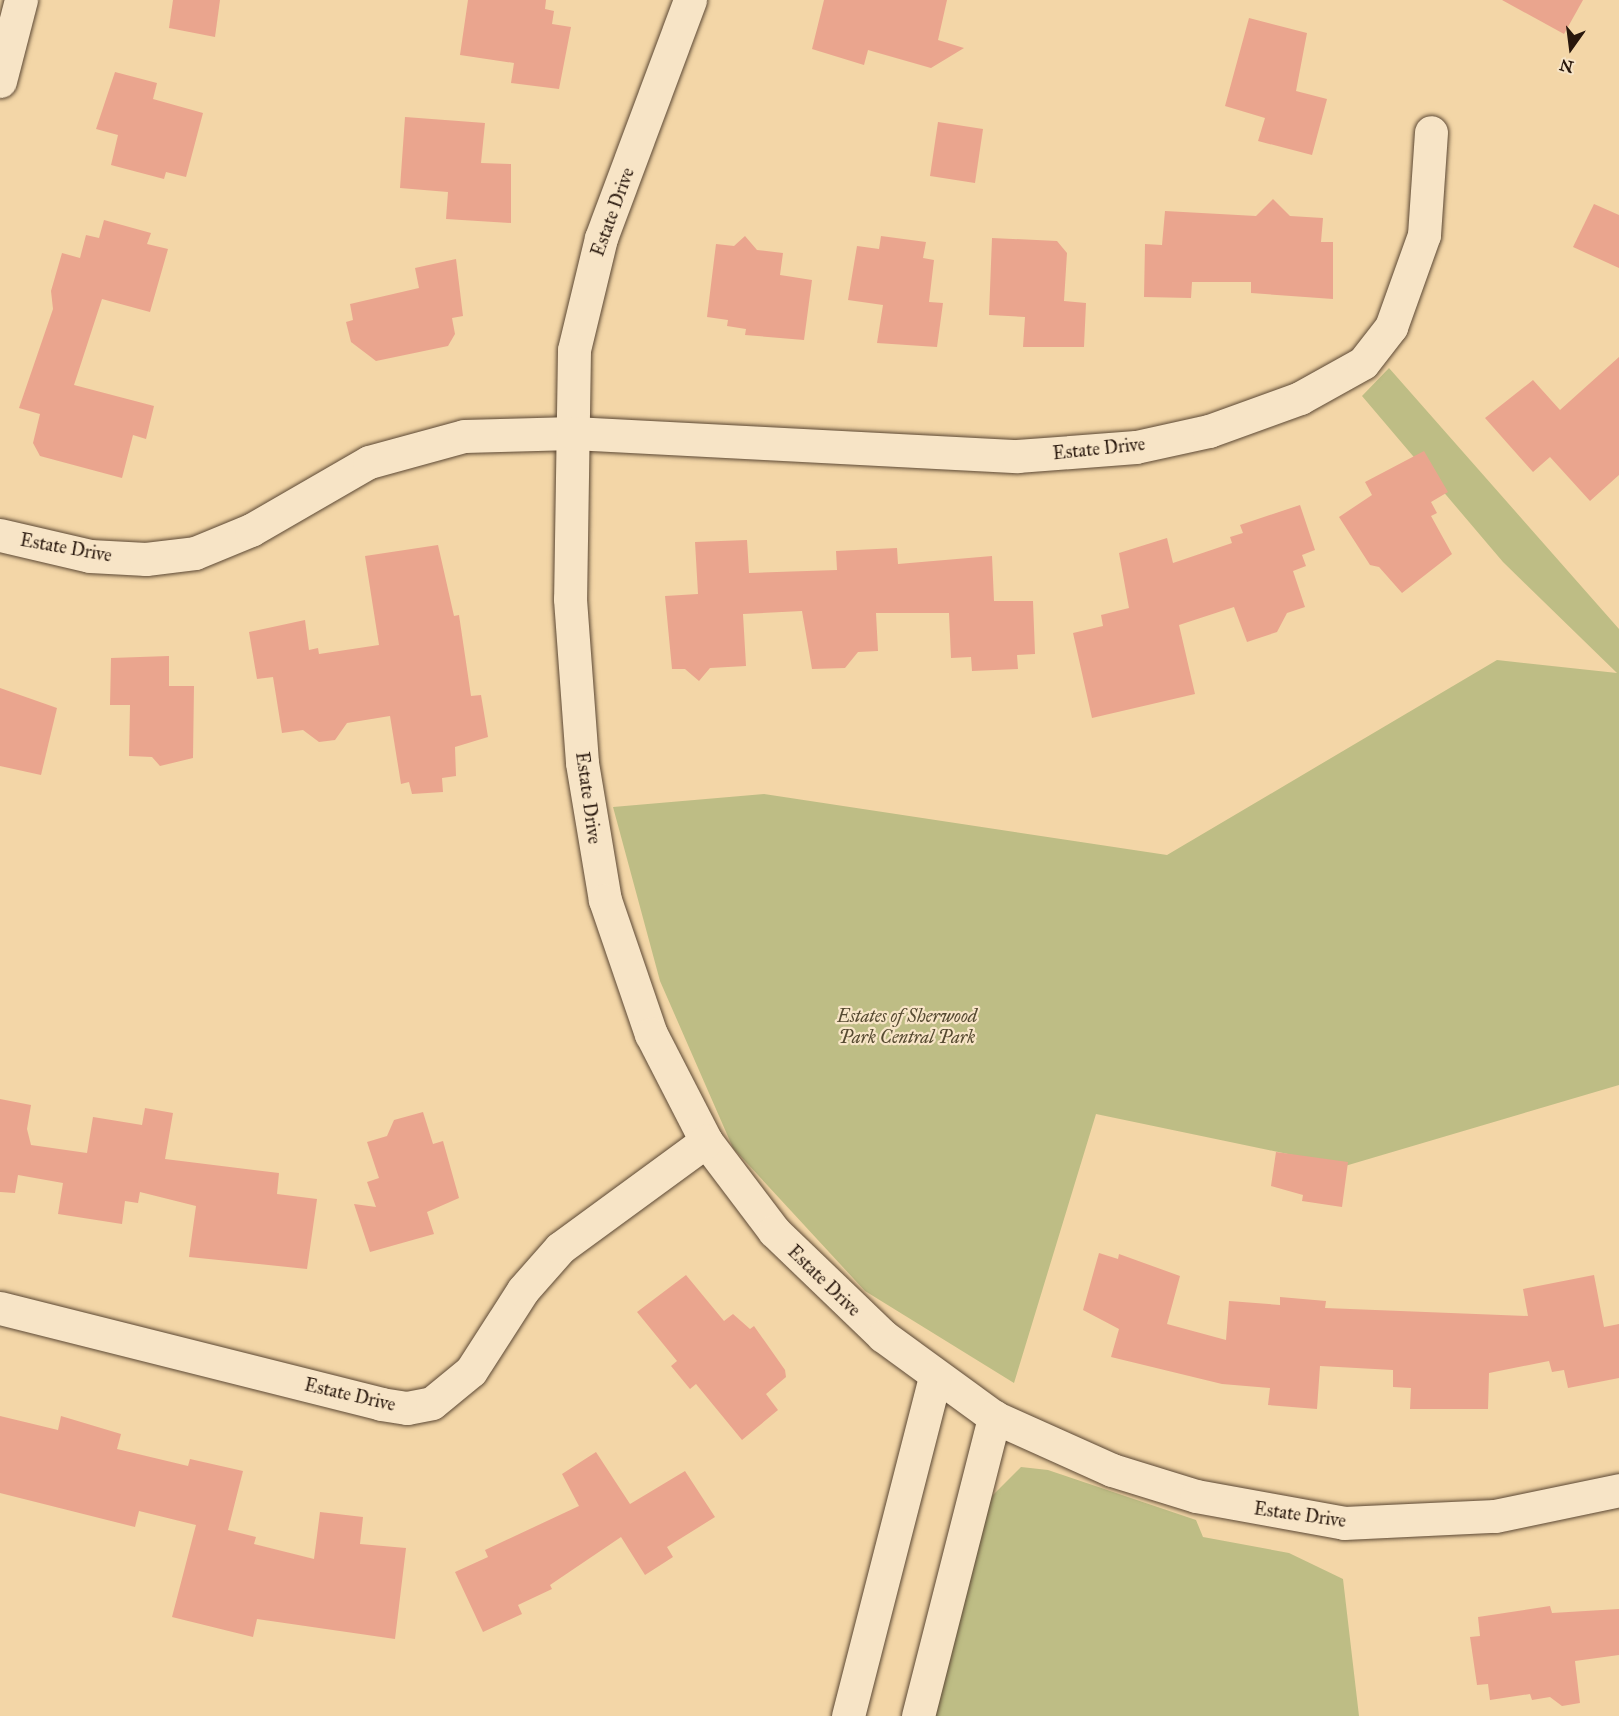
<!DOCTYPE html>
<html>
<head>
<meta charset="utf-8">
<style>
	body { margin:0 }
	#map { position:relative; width:1619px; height:1716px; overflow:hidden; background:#f3d6a7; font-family:"IM FELL Great Primer",serif }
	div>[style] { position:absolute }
	.green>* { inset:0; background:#bebd85 }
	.building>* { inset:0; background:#eaa58e }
	.roads { filter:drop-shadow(0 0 2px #5c4834) drop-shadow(0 0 2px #5c4834) }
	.minor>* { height:33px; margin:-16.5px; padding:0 16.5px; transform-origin:16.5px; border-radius:16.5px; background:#f7e4c6 }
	span { translate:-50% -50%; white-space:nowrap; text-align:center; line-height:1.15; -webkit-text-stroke:4.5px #f7e4c6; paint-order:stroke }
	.street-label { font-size:18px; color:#29180d }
	.park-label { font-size:18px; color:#564a31; font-style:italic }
	.north { position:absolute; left:1541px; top:18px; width:60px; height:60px; -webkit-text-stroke:4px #f7e4c6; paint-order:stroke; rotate:194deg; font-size:16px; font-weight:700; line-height:24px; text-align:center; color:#29180d }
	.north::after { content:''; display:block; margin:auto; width:21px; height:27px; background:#29180d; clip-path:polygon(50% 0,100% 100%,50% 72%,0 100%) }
</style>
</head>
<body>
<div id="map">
	<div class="green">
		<div style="clip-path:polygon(1389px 368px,1619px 629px,1619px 1085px,1345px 1166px,1096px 1114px,1014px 1383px,865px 1291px,733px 1148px,660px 981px,613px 807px,764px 794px,1167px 855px,1497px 660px,1617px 673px,1503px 562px,1362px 396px)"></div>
		<div style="clip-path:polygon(1021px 1467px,1048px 1470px,1196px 1520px,1203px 1537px,1289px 1553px,1343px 1579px,1359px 1716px,932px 1716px,985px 1503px)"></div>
	</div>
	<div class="building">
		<div style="clip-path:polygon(173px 0,220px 0,215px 37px,169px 28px)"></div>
		<div style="clip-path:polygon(468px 0,546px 0,545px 9px,554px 11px,552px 24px,571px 27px,559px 89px,511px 83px,514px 63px,460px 55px)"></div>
		<div style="clip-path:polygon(824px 0,947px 0,938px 40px,964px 48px,931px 68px,868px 50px,864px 65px,812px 49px)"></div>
		<div style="clip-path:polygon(1502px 0,1583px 0,1564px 34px)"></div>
		<div style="clip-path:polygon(1249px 18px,1307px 33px,1296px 91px,1327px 99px,1312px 155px,1258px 141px,1265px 118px,1225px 106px)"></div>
		<div style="clip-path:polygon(115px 72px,157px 83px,153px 99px,203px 113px,186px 177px,166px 172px,164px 179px,111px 165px,118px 135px,96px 129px)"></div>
		<div style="clip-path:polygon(405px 117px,485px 123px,481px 163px,511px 164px,511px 223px,446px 219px,448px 192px,400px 188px)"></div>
		<div style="clip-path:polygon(938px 122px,983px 129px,975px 183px,930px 176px)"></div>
		<div style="clip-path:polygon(1273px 199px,1290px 216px,1323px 218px,1321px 242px,1333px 242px,1333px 299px,1251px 293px,1251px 282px,1192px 282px,1191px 298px,1144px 297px,1145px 244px,1162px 245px,1165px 211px,1256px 216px)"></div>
		<div style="clip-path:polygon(1594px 204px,1619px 215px,1619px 268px,1573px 247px)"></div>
		<div style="clip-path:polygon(104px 220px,151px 233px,147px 244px,168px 249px,150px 312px,102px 299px,74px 385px,154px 406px,146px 439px,133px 435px,122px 478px,40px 456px,33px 443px,40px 414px,19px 408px,53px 309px,51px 291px,62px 253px,80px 258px,86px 235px,99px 238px)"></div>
		<div style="clip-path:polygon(745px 236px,757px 250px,783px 253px,780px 275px,812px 280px,804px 340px,745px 335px,746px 329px,727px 326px,728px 320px,707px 317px,716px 244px,734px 246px)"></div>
		<div style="clip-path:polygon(881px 236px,926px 242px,923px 258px,934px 260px,929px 302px,943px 303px,937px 347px,877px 343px,883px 305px,848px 300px,857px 246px,879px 249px)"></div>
		<div style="clip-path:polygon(992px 238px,1057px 241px,1067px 253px,1064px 301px,1086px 303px,1084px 347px,1023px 347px,1025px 317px,989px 315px)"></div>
		<div style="clip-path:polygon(456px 259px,463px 316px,452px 318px,455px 334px,448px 346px,376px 361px,351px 342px,346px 322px,353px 320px,350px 304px,419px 288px,415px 268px)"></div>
		<div style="clip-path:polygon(1619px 357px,1619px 475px,1590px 501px,1550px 457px,1533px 472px,1485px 418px,1533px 380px,1560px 410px)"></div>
		<div style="clip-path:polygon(1424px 451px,1448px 492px,1431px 502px,1437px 513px,1431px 516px,1452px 554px,1402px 593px,1379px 567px,1370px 565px,1339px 517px,1372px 495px,1365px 482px)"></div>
		<div style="clip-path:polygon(1300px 505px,1315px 550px,1302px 555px,1306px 566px,1293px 571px,1305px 607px,1287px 613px,1277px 632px,1247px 642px,1234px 607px,1179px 625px,1195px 694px,1092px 718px,1073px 633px,1103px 626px,1101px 615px,1129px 608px,1119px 553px,1167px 538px,1173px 563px,1232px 543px,1230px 537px,1243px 533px,1240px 525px)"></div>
		<div style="clip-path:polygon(747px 540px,749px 573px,837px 570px,836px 551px,897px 548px,898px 564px,992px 556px,994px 601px,1033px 601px,1035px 654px,1017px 655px,1018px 669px,972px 671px,971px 657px,951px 658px,949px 613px,876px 613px,878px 651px,858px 652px,845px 668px,812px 669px,802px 611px,743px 614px,746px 666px,710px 668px,699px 681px,685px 669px,672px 669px,665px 596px,698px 594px,695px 542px)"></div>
		<div style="clip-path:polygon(438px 545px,454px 616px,459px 615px,471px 696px,481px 695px,488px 737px,455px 747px,456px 776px,442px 778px,443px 792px,412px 794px,409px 782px,401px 784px,390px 716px,347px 723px,335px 740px,319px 742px,303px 730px,282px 733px,273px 677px,257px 679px,249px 632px,305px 620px,309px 650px,318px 648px,319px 654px,379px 645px,365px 556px)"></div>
		<div style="clip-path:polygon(169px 656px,169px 686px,194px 686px,193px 758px,160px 766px,152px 757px,129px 756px,130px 705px,110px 705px,111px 658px)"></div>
		<div style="clip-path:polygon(0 688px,57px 708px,41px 775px,0 766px)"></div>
		<div style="clip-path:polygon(0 1099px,31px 1105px,27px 1129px,31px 1145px,87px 1153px,93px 1117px,142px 1125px,145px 1108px,173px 1113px,165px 1159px,279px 1173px,277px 1194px,317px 1199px,307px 1269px,189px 1257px,196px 1206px,140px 1192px,138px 1203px,125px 1201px,122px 1224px,58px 1214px,63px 1183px,18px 1175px,15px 1193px,0 1192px)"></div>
		<div style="clip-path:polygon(423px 1112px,433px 1144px,443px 1141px,459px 1198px,427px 1212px,434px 1234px,370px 1252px,354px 1204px,376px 1207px,367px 1182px,379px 1178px,367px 1142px,387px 1136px,394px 1120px)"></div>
		<div style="clip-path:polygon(1276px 1152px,1348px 1162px,1342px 1207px,1302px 1201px,1303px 1195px,1271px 1186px)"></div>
		<div style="clip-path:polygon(1099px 1253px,1118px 1259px,1119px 1254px,1180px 1276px,1167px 1324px,1226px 1340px,1229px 1301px,1280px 1305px,1280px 1297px,1326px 1301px,1325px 1308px,1528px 1316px,1523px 1289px,1594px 1275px,1604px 1327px,1619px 1324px,1619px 1378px,1568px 1388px,1564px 1370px,1552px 1372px,1549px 1361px,1489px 1373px,1488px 1409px,1410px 1409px,1411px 1388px,1393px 1387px,1393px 1370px,1320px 1366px,1317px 1409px,1268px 1405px,1270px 1388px,1222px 1384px,1111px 1357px,1119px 1329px,1083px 1310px)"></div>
		<div style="clip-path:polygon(686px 1275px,724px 1321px,733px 1314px,750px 1329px,754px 1326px,785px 1370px,786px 1377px,766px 1394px,778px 1410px,742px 1440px,696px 1384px,690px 1389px,671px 1366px,677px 1361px,637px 1312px)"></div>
		<div style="clip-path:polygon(0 1416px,58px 1430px,61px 1416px,121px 1434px,117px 1449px,188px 1466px,190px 1459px,243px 1471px,228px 1530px,256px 1537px,254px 1544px,314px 1559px,320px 1512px,363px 1517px,360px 1544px,406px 1548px,395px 1639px,257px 1619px,253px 1637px,172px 1617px,196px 1525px,139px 1511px,135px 1527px,0 1493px)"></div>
		<div style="clip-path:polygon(596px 1452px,630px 1504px,685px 1471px,715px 1517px,667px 1547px,673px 1557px,645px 1575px,621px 1537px,550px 1585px,552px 1589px,518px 1605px,522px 1614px,483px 1632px,455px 1572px,488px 1557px,485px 1550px,579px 1506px,562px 1474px)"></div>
		<div style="clip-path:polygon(1550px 1606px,1552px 1613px,1619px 1609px,1619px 1655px,1575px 1661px,1580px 1703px,1562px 1706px,1550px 1697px,1532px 1700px,1530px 1694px,1490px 1700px,1488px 1684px,1477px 1685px,1470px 1637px,1480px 1636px,1478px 1617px)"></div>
	</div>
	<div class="roads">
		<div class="minor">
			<div style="left:690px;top:0;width:254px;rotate:110.5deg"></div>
			<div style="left:601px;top:238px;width:115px;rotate:103.6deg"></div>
			<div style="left:574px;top:350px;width:249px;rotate:90.9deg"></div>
			<div style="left:570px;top:599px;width:164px;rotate:85.8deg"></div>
			<div style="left:582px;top:763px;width:139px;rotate:80.5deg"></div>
			<div style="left:605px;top:900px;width:142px;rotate:71.1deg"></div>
			<div style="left:651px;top:1034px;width:120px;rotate:62.8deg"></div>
			<div style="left:706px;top:1141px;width:113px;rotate:52.9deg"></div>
			<div style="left:774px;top:1231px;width:151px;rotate:43.9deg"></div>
			<div style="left:883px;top:1336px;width:137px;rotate:36.1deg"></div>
			<div style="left:994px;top:1417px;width:129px;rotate:24.2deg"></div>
			<div style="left:1112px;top:1470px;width:88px;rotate:17.2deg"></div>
			<div style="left:1196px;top:1496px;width:150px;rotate:10.3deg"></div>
			<div style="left:1344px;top:1523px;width:151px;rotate:-2.7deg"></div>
			<div style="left:1495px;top:1516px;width:127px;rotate:-11.8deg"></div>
			<div style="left:0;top:81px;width:84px;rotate:-75.5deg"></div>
			<div style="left:0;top:535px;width:92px;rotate:13.1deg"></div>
			<div style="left:90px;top:556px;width:56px;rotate:3.1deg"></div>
			<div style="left:146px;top:559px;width:49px;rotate:-7deg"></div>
			<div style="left:195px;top:553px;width:61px;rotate:-22.3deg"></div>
			<div style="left:251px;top:530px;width:136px;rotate:-30deg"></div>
			<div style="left:369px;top:462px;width:98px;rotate:-15.3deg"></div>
			<div style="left:464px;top:436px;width:109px;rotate:-1.6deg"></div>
			<div style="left:573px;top:433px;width:445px;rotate:3deg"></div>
			<div style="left:1017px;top:456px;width:119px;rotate:-4.3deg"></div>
			<div style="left:1136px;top:447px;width:75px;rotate:-12.4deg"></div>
			<div style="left:1209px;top:431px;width:97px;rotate:-19.9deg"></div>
			<div style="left:1300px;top:398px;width:72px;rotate:-29.1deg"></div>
			<div style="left:1363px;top:363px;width:46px;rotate:-52.1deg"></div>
			<div style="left:1391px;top:327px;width:98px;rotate:-70.3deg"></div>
			<div style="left:1424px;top:235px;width:103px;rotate:-86.1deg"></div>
			<div style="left:0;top:1308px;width:393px;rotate:14.1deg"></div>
			<div style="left:381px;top:1404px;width:26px;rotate:9deg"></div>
			<div style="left:407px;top:1408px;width:25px;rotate:-11deg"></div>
			<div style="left:432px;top:1403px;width:50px;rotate:-39.4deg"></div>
			<div style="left:471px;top:1371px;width:96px;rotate:-57.3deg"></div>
			<div style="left:523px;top:1290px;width:56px;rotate:-48.6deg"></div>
			<div style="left:560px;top:1248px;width:181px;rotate:-36.2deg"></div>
			<div style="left:848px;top:1716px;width:349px;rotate:-75.6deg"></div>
			<div style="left:918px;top:1716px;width:309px;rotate:-75.7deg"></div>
		</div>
	</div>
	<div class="street-label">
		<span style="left:613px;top:212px;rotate:-70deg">Estate Drive</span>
		<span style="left:1099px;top:449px;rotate:-6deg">Estate Drive</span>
		<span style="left:66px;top:548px;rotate:10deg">Estate Drive</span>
		<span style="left:588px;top:798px;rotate:82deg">Estate Drive</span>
		<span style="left:824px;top:1281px;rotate:44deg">Estate Drive</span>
		<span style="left:350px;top:1395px;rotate:13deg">Estate Drive</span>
		<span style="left:1300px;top:1515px;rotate:8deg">Estate Drive</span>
	</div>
	<div class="park-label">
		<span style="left:907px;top:1027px">Estates of Sherwood<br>Park Central Park</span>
	</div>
	<div class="north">N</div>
</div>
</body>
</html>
